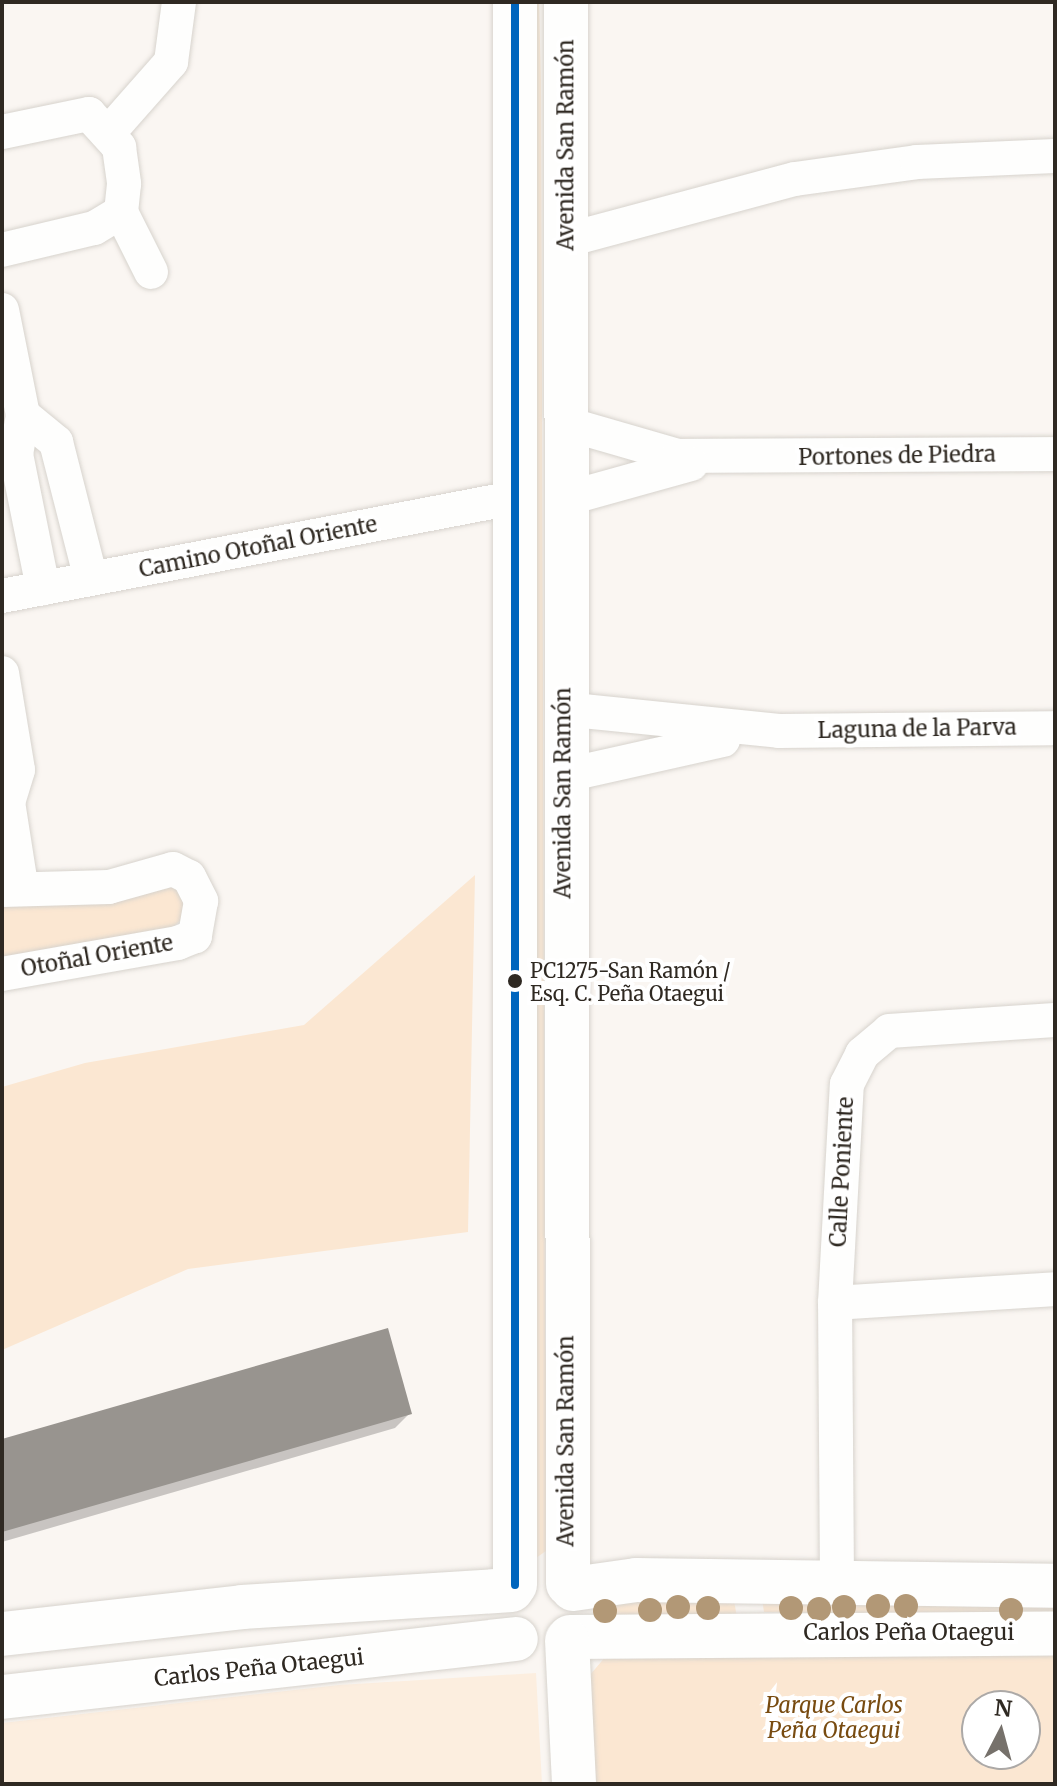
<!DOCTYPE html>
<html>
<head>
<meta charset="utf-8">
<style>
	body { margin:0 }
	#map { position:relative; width:1057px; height:1786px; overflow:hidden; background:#faf6f2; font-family:Merriweather,serif }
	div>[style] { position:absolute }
	.built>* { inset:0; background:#fceedf }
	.green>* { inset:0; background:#fbe7d2 }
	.shadow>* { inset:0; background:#0003 }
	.building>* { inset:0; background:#98948f }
	.roads { filter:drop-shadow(0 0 2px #d7d3cd) drop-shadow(0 0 2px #d7d3cd) }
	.street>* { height:34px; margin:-17px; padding:0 17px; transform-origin:17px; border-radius:17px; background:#fefefd }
	.secondary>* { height:44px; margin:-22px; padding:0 22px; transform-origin:22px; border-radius:22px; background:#fefefd }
	.bus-1>* { height:8px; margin:-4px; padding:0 4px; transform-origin:4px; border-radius:4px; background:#0065bd }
	.trees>* { width:24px; height:24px; margin:-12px; border-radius:50%; background:#b29876 }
	.dots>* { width:22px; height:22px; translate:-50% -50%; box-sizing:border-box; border:4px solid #fff; border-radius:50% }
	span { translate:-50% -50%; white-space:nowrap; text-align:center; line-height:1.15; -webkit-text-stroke:8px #fff; paint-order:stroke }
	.bus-label { font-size:20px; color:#2f2922 }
	.left { translate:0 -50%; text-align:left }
	.street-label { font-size:22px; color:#2f2922 }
	.park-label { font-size:22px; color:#784b10; font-style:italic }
	.frame { position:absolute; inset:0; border:4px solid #2f2922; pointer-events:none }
	.north { position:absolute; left:961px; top:1690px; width:80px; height:80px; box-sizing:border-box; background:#fff; border:2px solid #aca9a7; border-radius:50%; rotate:6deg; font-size:22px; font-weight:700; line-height:32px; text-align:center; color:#2f2922 }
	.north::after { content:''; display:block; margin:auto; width:28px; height:36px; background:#76716b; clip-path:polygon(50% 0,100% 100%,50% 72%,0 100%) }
</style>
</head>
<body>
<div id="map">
	<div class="built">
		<div style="clip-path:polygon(536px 1673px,542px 1784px,2px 1784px,2px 1723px,339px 1685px)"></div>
	</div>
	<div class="green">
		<div style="clip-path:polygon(528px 2px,539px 2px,541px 81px,545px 1339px,553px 1546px,536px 1558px)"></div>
		<div style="clip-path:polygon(475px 875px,468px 1232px,188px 1269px,2px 1350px,2px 1087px,85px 1063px,304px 1025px)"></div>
		<div style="clip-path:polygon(175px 883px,185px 900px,182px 919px,166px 933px,2px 959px,2px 898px)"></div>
		<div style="clip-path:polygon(733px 1594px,737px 1618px,594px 1616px,594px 1602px)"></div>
		<div style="clip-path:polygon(762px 1599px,1055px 1600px,1055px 1616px,764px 1612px)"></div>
		<div style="clip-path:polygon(evenodd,1055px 1652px,1055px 1784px,590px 1784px,590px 1675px,606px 1656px,1055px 1652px,977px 1706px,1025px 1706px,1025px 1754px,977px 1754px,977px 1706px)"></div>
	</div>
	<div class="shadow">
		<div style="clip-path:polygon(410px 1413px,395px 1428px,2px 1542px,2px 1441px)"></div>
	</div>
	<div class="building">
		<div style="clip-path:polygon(388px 1328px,412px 1414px,2px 1532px,2px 1439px)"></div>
	</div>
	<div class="roads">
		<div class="street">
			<div style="left:111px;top:130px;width:91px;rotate:-48.6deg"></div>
			<div style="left:171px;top:62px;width:61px;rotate:-82.4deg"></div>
			<div style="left:2px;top:132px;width:89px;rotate:-11.7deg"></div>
			<div style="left:89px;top:114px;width:45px;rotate:47.7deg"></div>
			<div style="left:119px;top:147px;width:37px;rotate:82deg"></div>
			<div style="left:124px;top:184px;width:28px;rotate:96deg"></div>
			<div style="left:121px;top:212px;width:31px;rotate:149deg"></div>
			<div style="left:94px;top:228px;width:95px;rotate:166.6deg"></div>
			<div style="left:121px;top:212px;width:67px;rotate:63.4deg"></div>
			<div style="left:567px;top:240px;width:236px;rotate:-15deg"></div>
			<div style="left:795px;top:179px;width:123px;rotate:-7.9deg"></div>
			<div style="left:917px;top:162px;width:138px;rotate:-2.5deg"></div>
			<div style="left:2px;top:310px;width:107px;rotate:78.7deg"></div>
			<div style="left:23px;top:415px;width:40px;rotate:100deg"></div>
			<div style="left:16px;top:454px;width:137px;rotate:78.6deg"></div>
			<div style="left:23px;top:415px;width:43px;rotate:39.3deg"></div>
			<div style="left:56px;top:442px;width:141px;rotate:75.7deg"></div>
			<div style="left:564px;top:423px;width:119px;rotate:16.1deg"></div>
			<div style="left:678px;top:456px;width:377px;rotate:-0.3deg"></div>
			<div style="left:565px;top:499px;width:131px;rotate:-15.5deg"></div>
			<div style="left:2px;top:596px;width:520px;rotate:-10.86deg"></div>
			<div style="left:2px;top:673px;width:98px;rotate:80.6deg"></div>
			<div style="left:18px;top:770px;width:34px;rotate:107deg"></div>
			<div style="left:8px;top:802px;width:84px;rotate:81.1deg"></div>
			<div style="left:563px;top:709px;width:217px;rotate:5.8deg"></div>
			<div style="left:779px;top:731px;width:276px;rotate:-0.6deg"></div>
			<div style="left:562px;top:776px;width:165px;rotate:-12.6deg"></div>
			<div style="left:2px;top:890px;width:107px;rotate:-1.6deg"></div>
			<div style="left:109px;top:887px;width:66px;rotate:-15.7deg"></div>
			<div style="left:173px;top:869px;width:18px;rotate:27deg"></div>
			<div style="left:189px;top:877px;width:27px;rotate:63deg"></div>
			<div style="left:201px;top:901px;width:36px;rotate:100deg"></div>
			<div style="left:195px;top:936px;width:18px;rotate:158deg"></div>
			<div style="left:178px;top:943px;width:179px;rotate:170deg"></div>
			<div style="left:835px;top:1303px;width:220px;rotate:-3.6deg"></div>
			<div style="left:837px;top:1582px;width:279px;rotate:-90.4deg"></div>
			<div style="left:835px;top:1303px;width:219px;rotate:-86.9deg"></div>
			<div style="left:847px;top:1084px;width:34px;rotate:-63deg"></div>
			<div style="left:862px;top:1054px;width:35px;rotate:-40deg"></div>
			<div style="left:889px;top:1031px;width:166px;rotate:-3.8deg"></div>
		</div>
		<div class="secondary">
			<div style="left:566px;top:2px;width:1582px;rotate:89.93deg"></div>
			<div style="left:515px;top:1585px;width:1583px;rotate:-90deg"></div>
			<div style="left:573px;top:1589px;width:64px;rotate:-8.1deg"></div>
			<div style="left:636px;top:1580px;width:419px;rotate:0.8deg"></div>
			<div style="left:2px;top:1634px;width:242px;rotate:-6.4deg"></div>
			<div style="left:242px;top:1607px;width:270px;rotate:-3.6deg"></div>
			<div style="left:570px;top:1637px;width:485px;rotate:-0.4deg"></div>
			<div style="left:567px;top:1640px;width:144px;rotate:87.2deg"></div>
			<div style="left:2px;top:1697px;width:517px;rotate:-6.44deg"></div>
		</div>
	</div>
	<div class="bus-1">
		<div style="left:515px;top:1585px;width:1583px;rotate:-90deg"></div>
	</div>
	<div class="trees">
		<div style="left:878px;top:1606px"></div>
		<div style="left:906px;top:1606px"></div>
		<div style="left:678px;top:1607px"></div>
		<div style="left:844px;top:1607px"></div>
		<div style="left:708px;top:1608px"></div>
		<div style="left:791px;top:1608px"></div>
		<div style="left:819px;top:1609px"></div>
		<div style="left:650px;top:1610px"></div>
		<div style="left:1011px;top:1610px"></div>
		<div style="left:605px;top:1611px"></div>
	</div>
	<div class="dots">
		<div style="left:515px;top:981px;background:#2f2922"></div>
	</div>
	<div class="bus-label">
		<span class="left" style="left:530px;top:982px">PC1275-San Ramón /<br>Esq. C. Peña Otaegui</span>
	</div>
	<div class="street-label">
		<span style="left:566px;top:145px;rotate:-90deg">Avenida San Ramón</span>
		<span style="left:897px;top:456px;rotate:-1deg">Portones de Piedra</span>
		<span style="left:258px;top:547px;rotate:-11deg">Camino Otoñal Oriente</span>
		<span style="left:917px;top:729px;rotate:-1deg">Laguna de la Parva</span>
		<span style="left:563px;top:793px;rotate:-90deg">Avenida San Ramón</span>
		<span style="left:97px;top:956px;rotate:-10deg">Otoñal Oriente</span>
		<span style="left:842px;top:1172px;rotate:-87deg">Calle Poniente</span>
		<span style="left:566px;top:1441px;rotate:-90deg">Avenida San Ramón</span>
		<span style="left:909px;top:1633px">Carlos Peña Otaegui</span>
		<span style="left:259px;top:1668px;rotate:-6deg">Carlos Peña Otaegui</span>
	</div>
	<div class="park-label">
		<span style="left:834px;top:1718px">Parque Carlos<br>Peña Otaegui</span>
	</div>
	<div class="frame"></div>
	<div class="north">N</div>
</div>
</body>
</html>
